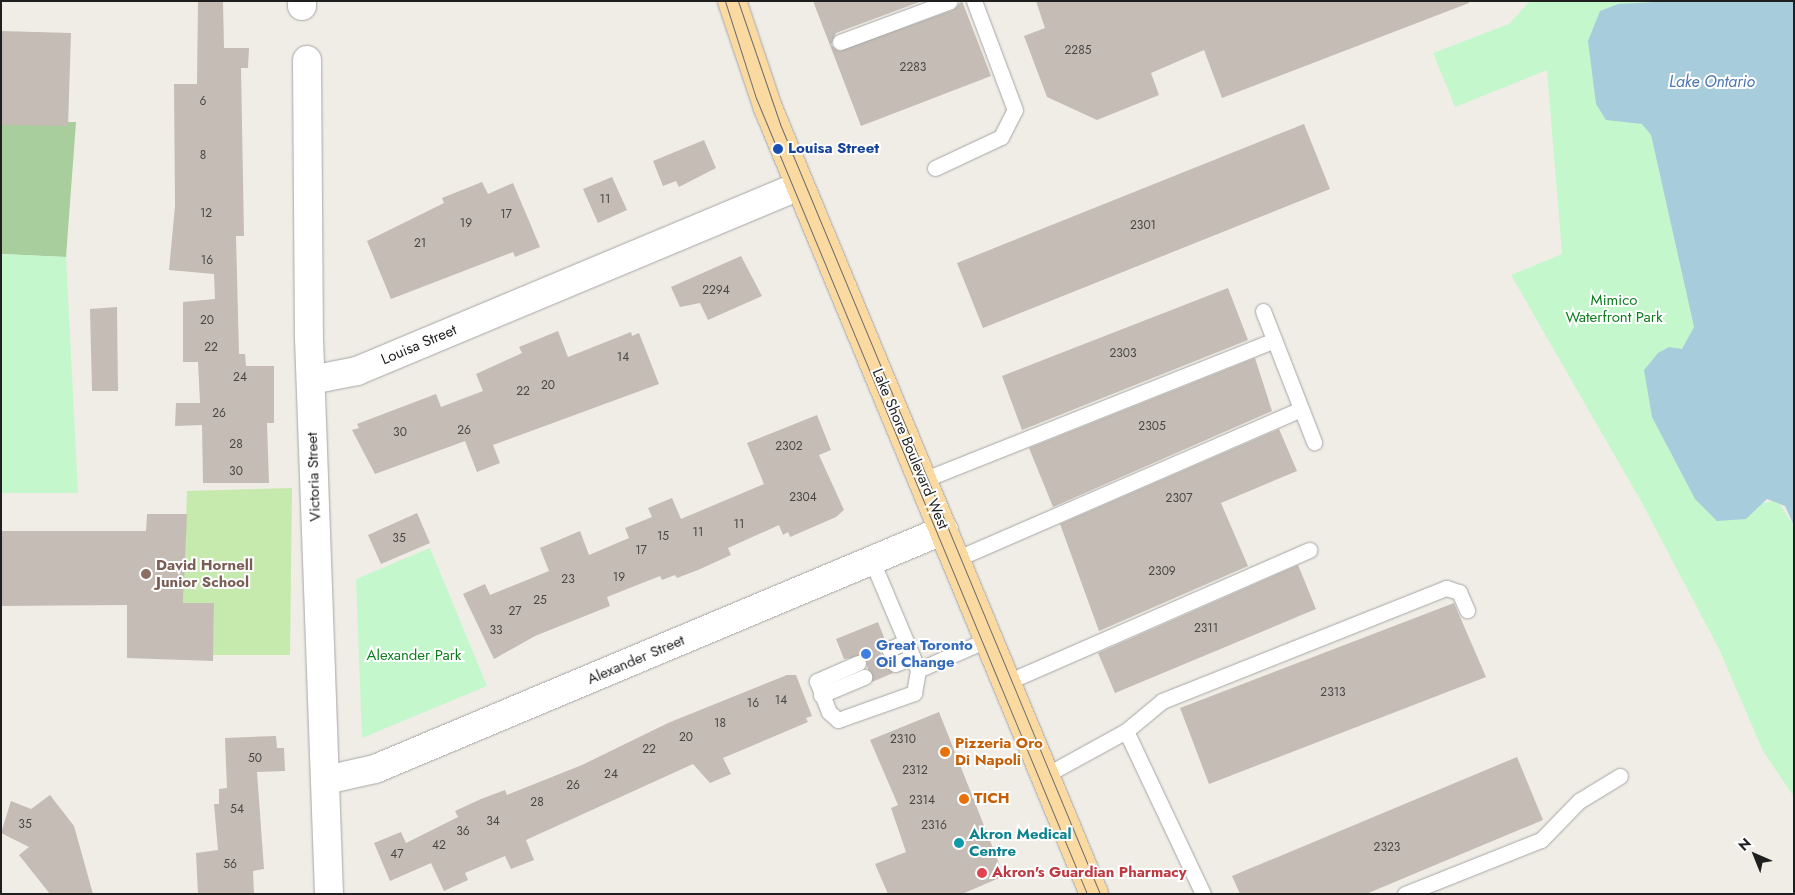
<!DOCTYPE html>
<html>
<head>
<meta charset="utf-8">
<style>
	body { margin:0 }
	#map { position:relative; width:1795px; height:895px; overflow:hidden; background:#f0ede6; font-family:Jost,sans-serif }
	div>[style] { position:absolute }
	.grass>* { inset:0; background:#c6e9ad }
	.forest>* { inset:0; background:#a7ce9c }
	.park>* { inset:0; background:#c4f8cc }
	.water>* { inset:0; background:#a7cddc }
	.building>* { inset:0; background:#c4bcb5 }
	.roads { filter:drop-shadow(0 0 1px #a6a6a6) drop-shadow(0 0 1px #a6a6a6) }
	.service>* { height:15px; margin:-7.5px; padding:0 7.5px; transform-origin:7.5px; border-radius:7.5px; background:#fff }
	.minor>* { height:28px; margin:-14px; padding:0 14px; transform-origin:14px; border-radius:14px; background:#fff }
	.primary>* { height:28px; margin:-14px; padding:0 14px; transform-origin:14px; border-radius:14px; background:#fadaa1 }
	.tram>* { height:1px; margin:-0.5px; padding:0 0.5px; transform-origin:0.5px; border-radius:0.5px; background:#6d6d6d }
	.dots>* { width:14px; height:14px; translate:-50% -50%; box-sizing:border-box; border:2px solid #fff; border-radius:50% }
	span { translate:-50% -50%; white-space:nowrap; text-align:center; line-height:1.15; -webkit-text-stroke:4px #fff; paint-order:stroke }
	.number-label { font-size:12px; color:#484644 }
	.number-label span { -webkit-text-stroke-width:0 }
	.transit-label { font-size:15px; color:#164399; font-weight:700 }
	.left { translate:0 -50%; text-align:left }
	.park-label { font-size:15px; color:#0e7d1f }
	.street-label { font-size:15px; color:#1f1f1f }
	.education-label { font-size:15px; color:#785e54; font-weight:700 }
	.shop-label { font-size:15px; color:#366cbe; font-weight:700 }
	.food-label { font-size:15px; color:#c56008; font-weight:700 }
	.culture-label { font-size:15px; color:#0d838f; font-weight:700 }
	.health-label { font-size:15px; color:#be3a42; font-weight:700 }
	.water-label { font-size:16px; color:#4d76ae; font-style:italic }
	.frame { position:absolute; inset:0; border:2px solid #1f1f1f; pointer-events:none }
	.north { position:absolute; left:1730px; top:830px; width:50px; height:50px; -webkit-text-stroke:4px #fff; paint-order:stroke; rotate:316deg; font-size:14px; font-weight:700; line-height:20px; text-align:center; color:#1f1f1f }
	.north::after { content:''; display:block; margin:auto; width:18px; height:22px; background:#1f1f1f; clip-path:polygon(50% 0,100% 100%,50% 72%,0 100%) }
</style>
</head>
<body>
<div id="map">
	<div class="grass">
		<div style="clip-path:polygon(292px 488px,290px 655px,213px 655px,214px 603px,183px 603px,187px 491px)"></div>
	</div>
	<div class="forest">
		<div style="clip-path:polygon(76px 122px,66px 257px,1px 254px,1px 123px)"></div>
	</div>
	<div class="park">
		<div style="clip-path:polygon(1530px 1px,1674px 1px,1659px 3px,1643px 124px,1651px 135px,1694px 327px,1689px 340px,1764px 503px,1777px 500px,1794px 526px,1794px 797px,1763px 751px,1719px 649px,1642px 503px,1511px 275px,1562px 254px,1547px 70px,1455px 107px,1433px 53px,1509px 24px)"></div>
		<div style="clip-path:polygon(1px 254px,66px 257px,78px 493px,1px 493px)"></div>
		<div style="clip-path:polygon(430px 548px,487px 686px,362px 738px,356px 579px)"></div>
	</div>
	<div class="water">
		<div style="clip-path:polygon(1674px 1px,1794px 1px,1794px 526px,1785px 506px,1767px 499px,1746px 519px,1717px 521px,1695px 499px,1652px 417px,1644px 370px,1658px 353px,1669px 347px,1682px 349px,1694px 327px,1651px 135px,1642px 124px,1606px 120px,1596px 104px,1588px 41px,1600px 11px,1618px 4px)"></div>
	</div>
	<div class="building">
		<div style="clip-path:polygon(198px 1px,223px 1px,224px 48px,249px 48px,248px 68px,241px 68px,244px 236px,236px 236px,239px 354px,245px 354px,246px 366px,274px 366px,274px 423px,267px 423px,269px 483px,203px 483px,202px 425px,175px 426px,176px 403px,200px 403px,198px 362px,183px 362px,183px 302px,215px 299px,214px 274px,169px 270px,175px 206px,174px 84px,197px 84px)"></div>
		<div style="clip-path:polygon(813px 1px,922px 1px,836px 33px,831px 45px,839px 51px,953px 10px,962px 1px,991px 76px,861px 126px)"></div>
		<div style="clip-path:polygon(1036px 1px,1469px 1px,1469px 3px,1222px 98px,1204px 50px,1151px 73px,1159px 95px,1097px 120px,1047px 97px,1024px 36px,1045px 28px)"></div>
		<div style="clip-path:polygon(1px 31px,71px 33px,68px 126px,1px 125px)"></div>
		<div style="clip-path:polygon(1304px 124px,1330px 189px,983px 328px,957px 263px)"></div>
		<div style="clip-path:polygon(704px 140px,716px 168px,679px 187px,676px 181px,663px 186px,653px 161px)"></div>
		<div style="clip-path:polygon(612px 177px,627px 210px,598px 223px,583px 189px)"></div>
		<div style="clip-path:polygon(482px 182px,488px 194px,513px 183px,540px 247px,515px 257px,513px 252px,391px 299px,367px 241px,444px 203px,442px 198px)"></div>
		<div style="clip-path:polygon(741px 256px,762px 296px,708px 320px,700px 303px,680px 307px,671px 287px)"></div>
		<div style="clip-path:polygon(1228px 288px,1248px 340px,1022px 430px,1002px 376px)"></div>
		<div style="clip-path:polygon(117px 307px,118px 391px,92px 391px,90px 309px)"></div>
		<div style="clip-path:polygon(558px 331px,568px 357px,631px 332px,632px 336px,639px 333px,659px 384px,493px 445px,500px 463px,477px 472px,465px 441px,375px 474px,352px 430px,359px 428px,357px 424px,436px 394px,441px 407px,483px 391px,476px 374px,522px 353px,519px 347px)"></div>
		<div style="clip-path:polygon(1255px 358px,1272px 411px,1053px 507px,1029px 448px)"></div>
		<div style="clip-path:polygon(817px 415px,831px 450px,819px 455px,844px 510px,836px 517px,790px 537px,788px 532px,783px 535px,779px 525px,728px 548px,731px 555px,698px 570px,677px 578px,675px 575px,662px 580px,660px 576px,607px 597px,610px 606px,535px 636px,494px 659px,463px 594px,485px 584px,490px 595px,549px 571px,540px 548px,580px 531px,589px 555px,629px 538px,625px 528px,652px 517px,648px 508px,672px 498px,681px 519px,764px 484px,747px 443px)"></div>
		<div style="clip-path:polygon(1279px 429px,1297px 471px,1221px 503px,1248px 566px,1099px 631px,1060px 524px)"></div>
		<div style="clip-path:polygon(417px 513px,430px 543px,381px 564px,368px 535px)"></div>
		<div style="clip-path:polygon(147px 514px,187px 514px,183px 603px,214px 603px,213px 661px,127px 658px,127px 605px,1px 606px,1px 531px,146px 531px)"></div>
		<div style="clip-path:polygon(1298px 565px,1316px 609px,1115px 693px,1098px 653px)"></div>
		<div style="clip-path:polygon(1454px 603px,1486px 677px,1209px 784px,1180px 708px)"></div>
		<div style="clip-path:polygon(878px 622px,885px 640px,880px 652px,893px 673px,872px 682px,864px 656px,844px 659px,836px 639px)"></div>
		<div style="clip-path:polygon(787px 675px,796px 675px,812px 716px,806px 718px,808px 722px,723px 758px,731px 774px,710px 783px,693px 764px,526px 840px,534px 860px,511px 869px,505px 856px,465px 873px,468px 880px,444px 891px,431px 863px,390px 881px,374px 843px,401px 832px,406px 843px,458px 817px,455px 811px,481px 799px,505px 790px,507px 795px,582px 765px,668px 723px)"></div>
		<div style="clip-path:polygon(939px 712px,1004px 876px,962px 894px,888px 894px,875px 864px,906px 852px,891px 808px,898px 805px,870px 740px)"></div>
		<div style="clip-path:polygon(276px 736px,277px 748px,284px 748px,285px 771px,257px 772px,264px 869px,253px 871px,254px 894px,198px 894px,196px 853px,218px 850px,214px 804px,219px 804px,219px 789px,227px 788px,225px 738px)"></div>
		<div style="clip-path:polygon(1517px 757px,1543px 820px,1366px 894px,1240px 894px,1232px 876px)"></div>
		<div style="clip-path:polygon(50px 795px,74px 826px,93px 894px,50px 894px,19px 855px,29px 847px,1px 833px,11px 801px,31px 809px)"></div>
	</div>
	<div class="roads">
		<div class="service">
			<div style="left:840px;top:42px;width:117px;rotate:-20.4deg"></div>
			<div style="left:935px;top:168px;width:73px;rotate:-25.2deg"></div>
			<div style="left:1001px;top:137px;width:30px;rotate:-63deg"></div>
			<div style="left:1015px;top:110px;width:116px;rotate:-110.6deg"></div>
			<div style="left:1263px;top:311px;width:141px;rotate:68.7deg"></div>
			<div style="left:923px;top:480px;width:378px;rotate:-21.7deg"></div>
			<div style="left:956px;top:559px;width:376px;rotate:-23.5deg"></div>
			<div style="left:872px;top:561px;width:118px;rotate:67.1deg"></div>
			<div style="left:889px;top:649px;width:18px;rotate:-22deg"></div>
			<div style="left:858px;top:663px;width:45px;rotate:156.3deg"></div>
			<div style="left:817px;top:681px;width:33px;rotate:69deg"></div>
			<div style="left:829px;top:712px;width:12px;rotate:42deg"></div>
			<div style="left:838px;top:720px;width:81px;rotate:-19.6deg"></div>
			<div style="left:914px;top:693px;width:23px;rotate:-80deg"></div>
			<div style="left:918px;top:670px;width:77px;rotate:-23.6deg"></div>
			<div style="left:895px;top:664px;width:18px;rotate:-22deg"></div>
			<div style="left:1007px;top:682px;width:330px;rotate:-23.6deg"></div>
			<div style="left:821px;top:695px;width:47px;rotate:-22.7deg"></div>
			<div style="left:1126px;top:731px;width:180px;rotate:64.7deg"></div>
			<div style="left:1046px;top:775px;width:91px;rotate:-28.8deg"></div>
			<div style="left:1126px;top:731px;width:47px;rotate:-39.8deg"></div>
			<div style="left:1162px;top:701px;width:306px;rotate:-21.7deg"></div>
			<div style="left:1446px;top:588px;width:14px;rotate:17deg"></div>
			<div style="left:1459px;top:592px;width:20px;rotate:66deg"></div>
			<div style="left:1405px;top:894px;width:146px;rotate:-21.7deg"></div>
			<div style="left:1541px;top:840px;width:54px;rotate:-45.7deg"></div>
			<div style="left:1579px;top:801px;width:48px;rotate:-31.4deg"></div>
		</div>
		<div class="minor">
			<div style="left:302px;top:1px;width:5px;rotate:90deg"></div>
			<div style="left:307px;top:60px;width:278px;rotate:89.6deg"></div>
			<div style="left:309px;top:338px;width:556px;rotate:87.94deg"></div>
			<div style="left:311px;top:380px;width:47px;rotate:-11.1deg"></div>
			<div style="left:357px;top:371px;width:480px;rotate:-22.7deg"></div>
			<div style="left:326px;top:780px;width:50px;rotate:-12.7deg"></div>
			<div style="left:375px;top:769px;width:617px;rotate:-22.78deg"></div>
		</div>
		<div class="primary">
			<div style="left:732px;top:1px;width:113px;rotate:71.4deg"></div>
			<div style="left:768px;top:108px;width:851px;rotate:67.47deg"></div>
		</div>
	</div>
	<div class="tram">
		<div style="left:725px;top:1px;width:102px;rotate:72.3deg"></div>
		<div style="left:756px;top:98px;width:862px;rotate:67.42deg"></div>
		<div style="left:738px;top:1px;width:130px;rotate:71.1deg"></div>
		<div style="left:780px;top:124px;width:834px;rotate:67.43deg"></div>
	</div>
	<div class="dots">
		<div style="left:778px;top:149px;background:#1a4fb4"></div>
		<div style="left:146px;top:574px;background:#8d6e63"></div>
		<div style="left:866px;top:654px;background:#3f7fe0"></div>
		<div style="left:945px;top:752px;background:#e8710a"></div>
		<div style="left:964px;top:799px;background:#e8710a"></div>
		<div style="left:959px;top:843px;background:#0f9aa8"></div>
		<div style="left:982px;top:873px;background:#e0444e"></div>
	</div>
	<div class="number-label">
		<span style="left:1078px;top:51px">2285</span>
		<span style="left:913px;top:68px">2283</span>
		<span style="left:203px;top:102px">6</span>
		<span style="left:203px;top:156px">8</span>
		<span style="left:605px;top:200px">11</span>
		<span style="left:206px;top:214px">12</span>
		<span style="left:506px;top:215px">17</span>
		<span style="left:466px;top:224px">19</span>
		<span style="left:1143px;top:226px">2301</span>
		<span style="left:420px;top:244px">21</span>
		<span style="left:207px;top:261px">16</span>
		<span style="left:716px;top:291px">2294</span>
		<span style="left:207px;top:321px">20</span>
		<span style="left:211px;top:348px">22</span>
		<span style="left:1123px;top:354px">2303</span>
		<span style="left:623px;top:358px">14</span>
		<span style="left:240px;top:378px">24</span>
		<span style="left:548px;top:386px">20</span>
		<span style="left:523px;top:392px">22</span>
		<span style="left:219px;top:414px">26</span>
		<span style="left:1152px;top:427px">2305</span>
		<span style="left:464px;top:431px">26</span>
		<span style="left:400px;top:433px">30</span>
		<span style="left:236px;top:445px">28</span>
		<span style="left:789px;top:447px">2302</span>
		<span style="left:236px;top:472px">30</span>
		<span style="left:803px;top:498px">2304</span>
		<span style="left:1179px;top:499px">2307</span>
		<span style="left:739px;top:525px">11</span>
		<span style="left:698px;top:533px">11</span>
		<span style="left:663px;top:537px">15</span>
		<span style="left:399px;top:539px">35</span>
		<span style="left:641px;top:551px">17</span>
		<span style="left:1162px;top:572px">2309</span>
		<span style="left:619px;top:578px">19</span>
		<span style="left:568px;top:580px">23</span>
		<span style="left:540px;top:601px">25</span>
		<span style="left:515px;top:612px">27</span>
		<span style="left:1206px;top:629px">2311</span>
		<span style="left:496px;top:631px">33</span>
		<span style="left:1333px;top:693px">2313</span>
		<span style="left:781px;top:701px">14</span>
		<span style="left:753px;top:704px">16</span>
		<span style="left:720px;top:724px">18</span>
		<span style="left:686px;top:738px">20</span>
		<span style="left:903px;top:740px">2310</span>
		<span style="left:649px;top:750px">22</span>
		<span style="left:255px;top:759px">50</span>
		<span style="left:915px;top:771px">2312</span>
		<span style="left:611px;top:775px">24</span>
		<span style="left:573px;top:786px">26</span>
		<span style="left:922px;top:801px">2314</span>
		<span style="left:537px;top:803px">28</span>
		<span style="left:237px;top:810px">54</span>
		<span style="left:493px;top:822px">34</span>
		<span style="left:25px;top:825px">35</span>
		<span style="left:934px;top:826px">2316</span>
		<span style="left:463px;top:832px">36</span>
		<span style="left:439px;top:846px">42</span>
		<span style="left:1387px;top:848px">2323</span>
		<span style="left:397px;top:855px">47</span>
		<span style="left:230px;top:865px">56</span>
	</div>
	<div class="transit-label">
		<span class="left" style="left:788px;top:149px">Louisa Street</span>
	</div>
	<div class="park-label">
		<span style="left:1614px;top:309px">Mimico<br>Waterfront Park</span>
		<span style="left:414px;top:656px">Alexander Park</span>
	</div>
	<div class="street-label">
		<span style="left:419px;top:345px;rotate:-23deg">Louisa Street</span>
		<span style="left:910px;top:449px;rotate:67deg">Lake Shore Boulevard West</span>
		<span style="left:314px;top:477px;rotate:-92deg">Victoria Street</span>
		<span style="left:636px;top:660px;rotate:-23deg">Alexander Street</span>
	</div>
	<div class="education-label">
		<span class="left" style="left:156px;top:574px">David Hornell<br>Junior School</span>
	</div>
	<div class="shop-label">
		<span class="left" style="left:876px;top:654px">Great Toronto<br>Oil Change</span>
	</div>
	<div class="food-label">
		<span class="left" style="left:955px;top:752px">Pizzeria Oro<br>Di Napoli</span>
		<span class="left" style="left:974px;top:799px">TICH</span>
	</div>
	<div class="culture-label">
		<span class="left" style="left:969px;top:843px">Akron Medical<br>Centre</span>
	</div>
	<div class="health-label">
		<span class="left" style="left:992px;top:873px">Akron's Guardian Pharmacy</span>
	</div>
	<div class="water-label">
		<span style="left:1712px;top:82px">Lake Ontario</span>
	</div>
	<div class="frame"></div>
	<div class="north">N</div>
</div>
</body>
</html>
